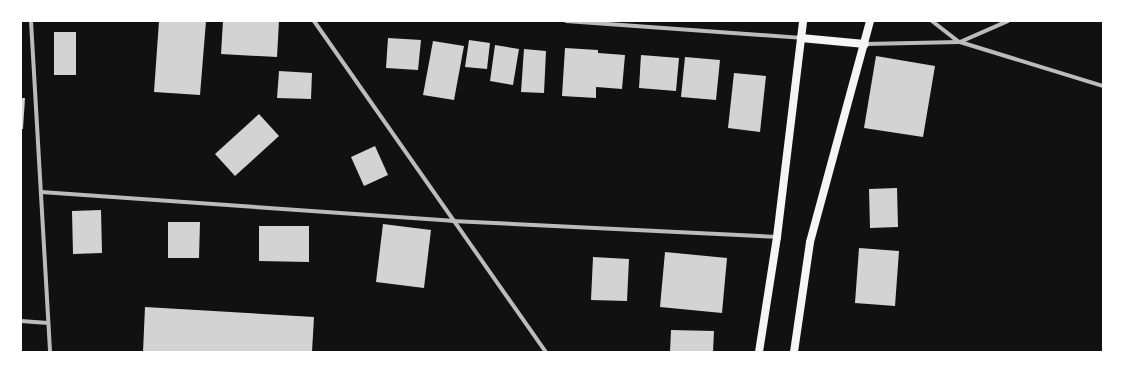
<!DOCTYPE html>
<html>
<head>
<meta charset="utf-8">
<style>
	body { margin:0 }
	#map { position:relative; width:1124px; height:373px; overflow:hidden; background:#111; font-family:Overpass,sans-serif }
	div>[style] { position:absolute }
	.building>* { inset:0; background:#d3d3d3 }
	.minor>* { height:4px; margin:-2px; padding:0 2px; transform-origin:2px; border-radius:2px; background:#bcbcbc }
	.secondary>* { height:8px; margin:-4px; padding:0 4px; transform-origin:4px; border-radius:4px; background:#f5f5f5 }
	span { translate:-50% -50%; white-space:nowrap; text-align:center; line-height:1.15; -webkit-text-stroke:3px #fff; paint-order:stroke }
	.frame { position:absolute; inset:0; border:22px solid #fff; pointer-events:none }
</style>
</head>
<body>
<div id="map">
	<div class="building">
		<div style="clip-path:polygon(159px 21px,206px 21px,200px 95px,154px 92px)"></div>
		<div style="clip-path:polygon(223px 21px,279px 21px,277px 57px,221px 54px)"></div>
		<div style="clip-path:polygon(54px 32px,76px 32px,76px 75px,54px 75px)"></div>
		<div style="clip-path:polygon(388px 38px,421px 40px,418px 70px,386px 68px)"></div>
		<div style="clip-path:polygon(469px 40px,490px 43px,487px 69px,465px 67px)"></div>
		<div style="clip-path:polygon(433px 41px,464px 46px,454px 100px,423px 95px)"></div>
		<div style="clip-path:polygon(495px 45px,519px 49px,513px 85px,490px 81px)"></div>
		<div style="clip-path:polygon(565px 48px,598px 50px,598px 53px,625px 55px,622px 89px,596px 87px,596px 98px,562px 96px)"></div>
		<div style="clip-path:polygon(524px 49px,546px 51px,544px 93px,521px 92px)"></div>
		<div style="clip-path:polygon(641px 55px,679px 58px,676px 91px,639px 88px)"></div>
		<div style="clip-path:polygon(876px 56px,935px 66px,923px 137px,864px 128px)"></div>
		<div style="clip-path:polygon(685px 57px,720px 60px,716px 100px,681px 97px)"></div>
		<div style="clip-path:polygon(279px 71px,312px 73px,311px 99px,277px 98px)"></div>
		<div style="clip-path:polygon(734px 73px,766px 76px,760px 132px,728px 128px)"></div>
		<div style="clip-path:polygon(21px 98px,25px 98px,23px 129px,21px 129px)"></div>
		<div style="clip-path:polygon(259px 114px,279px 136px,235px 176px,215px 154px)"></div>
		<div style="clip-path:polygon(375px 146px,388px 175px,364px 186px,351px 157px)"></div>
		<div style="clip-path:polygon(897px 188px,898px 227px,870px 228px,869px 189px)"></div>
		<div style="clip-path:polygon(101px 210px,102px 253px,73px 254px,72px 211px)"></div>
		<div style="clip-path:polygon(168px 222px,200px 222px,199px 258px,168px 258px)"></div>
		<div style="clip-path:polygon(383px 224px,431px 230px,424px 288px,376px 282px)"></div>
		<div style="clip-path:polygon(259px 226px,309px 226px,309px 262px,259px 261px)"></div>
		<div style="clip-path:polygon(859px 248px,899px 251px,895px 306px,855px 303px)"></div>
		<div style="clip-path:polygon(665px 252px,727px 258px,722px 313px,660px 307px)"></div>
		<div style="clip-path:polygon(593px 257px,629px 259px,627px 301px,591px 300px)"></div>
		<div style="clip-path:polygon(145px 307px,314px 317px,312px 352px,143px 352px)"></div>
		<div style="clip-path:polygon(671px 330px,714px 331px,713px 352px,670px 352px)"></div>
	</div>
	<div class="minor">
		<div style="left:31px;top:21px;width:332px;rotate:86.7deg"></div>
		<div style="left:314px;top:21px;width:404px;rotate:55deg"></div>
		<div style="left:566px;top:21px;width:236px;rotate:4.1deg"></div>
		<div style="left:932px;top:21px;width:34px;rotate:38deg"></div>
		<div style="left:960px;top:42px;width:52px;rotate:-23.6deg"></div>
		<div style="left:865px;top:44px;width:95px;rotate:-1.2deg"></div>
		<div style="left:960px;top:42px;width:150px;rotate:17.1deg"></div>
		<div style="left:41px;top:192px;width:412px;rotate:4deg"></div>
		<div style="left:452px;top:221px;width:325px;rotate:2.8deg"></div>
		<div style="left:21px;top:321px;width:27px;rotate:4deg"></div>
	</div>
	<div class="secondary">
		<div style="left:801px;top:38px;width:64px;rotate:5.4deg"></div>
		<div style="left:759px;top:352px;width:116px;rotate:-81.1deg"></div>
		<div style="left:777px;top:237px;width:218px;rotate:-83.1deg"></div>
		<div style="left:794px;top:352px;width:111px;rotate:-81.7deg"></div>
		<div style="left:810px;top:242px;width:229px;rotate:-74.8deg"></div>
	</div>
	<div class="frame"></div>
</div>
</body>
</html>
